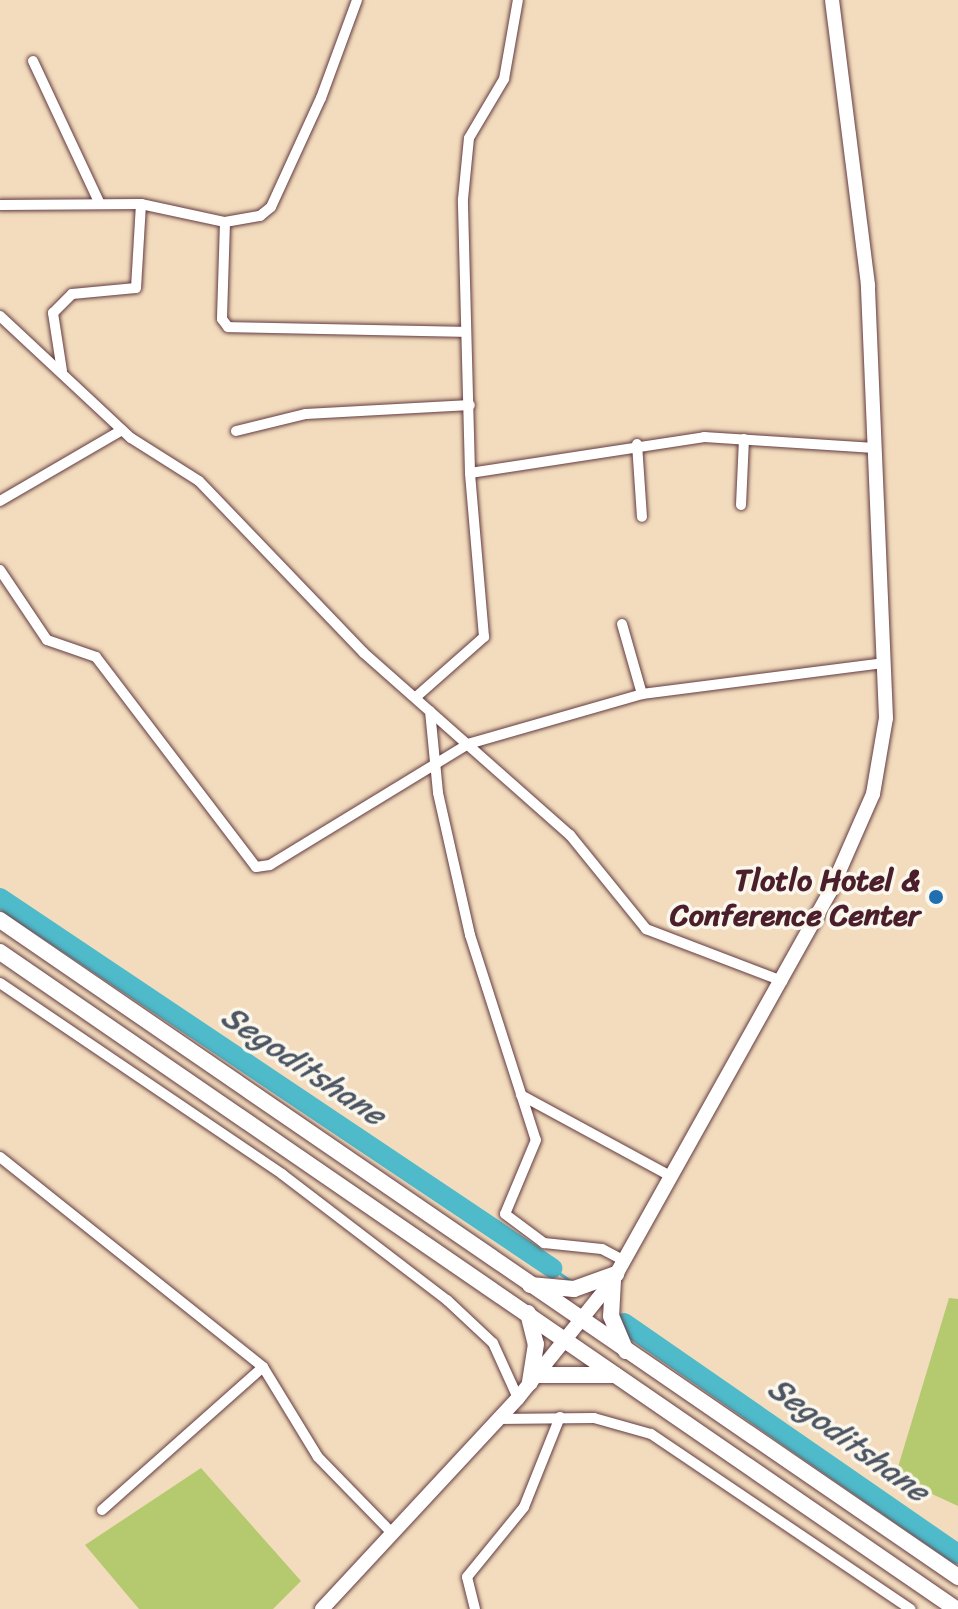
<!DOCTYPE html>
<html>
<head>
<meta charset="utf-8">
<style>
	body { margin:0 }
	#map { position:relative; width:958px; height:1609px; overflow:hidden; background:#f3dcbd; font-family:Sriracha,sans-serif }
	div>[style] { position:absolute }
	.green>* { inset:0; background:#b5ca6e }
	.stream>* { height:3px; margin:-1.5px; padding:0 1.5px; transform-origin:1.5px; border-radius:1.5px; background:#4ebaca }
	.river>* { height:20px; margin:-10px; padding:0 10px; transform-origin:10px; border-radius:10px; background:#4ebaca }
	.roads { filter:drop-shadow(0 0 2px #633b41) drop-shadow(0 0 2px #633b41) }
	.street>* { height:10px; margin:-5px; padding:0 5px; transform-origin:5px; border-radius:5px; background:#fff }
	.secondary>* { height:14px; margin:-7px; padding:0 7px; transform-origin:7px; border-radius:7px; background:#fff }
	.primary>* { height:16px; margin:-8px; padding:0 8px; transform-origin:8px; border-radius:8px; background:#fff }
	.dots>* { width:22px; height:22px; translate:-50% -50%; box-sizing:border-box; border:4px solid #fbf7ec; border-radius:50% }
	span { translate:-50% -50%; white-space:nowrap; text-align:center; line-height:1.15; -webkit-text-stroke:7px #fbf7ec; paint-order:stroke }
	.poi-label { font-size:30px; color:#4a1f2b; font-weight:700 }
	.right { translate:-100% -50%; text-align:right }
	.water-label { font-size:32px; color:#4b5563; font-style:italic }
</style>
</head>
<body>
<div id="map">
	<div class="green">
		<div style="clip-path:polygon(949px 1298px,958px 1299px,958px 1506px,895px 1477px)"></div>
		<div style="clip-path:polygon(201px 1468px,301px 1581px,273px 1609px,139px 1609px,85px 1545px)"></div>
	</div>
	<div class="stream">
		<div style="left:552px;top:1268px;width:24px;rotate:35deg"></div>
	</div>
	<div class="river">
		<div style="left:0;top:898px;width:665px;rotate:33.83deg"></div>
		<div style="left:624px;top:1323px;width:406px;rotate:34.7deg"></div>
	</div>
	<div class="roads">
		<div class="street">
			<div style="left:33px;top:61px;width:158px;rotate:64.9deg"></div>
			<div style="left:0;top:205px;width:141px;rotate:-0.4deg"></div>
			<div style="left:141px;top:204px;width:86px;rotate:12.1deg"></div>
			<div style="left:225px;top:222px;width:36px;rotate:-10deg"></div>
			<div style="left:260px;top:216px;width:14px;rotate:-39deg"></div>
			<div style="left:271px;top:207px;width:120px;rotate:-65.4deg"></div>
			<div style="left:321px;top:98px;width:104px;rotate:-69.8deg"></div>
			<div style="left:225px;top:222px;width:97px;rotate:91.8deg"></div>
			<div style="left:222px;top:319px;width:10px;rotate:53deg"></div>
			<div style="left:228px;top:327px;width:238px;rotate:1.2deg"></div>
			<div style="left:0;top:316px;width:179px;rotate:43deg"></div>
			<div style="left:131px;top:438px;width:80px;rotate:32.3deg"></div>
			<div style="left:199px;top:481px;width:238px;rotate:46.2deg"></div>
			<div style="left:364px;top:653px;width:275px;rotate:41.5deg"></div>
			<div style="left:570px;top:835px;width:121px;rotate:51deg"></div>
			<div style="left:646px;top:929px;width:146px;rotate:20.9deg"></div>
			<div style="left:62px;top:371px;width:59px;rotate:-98.8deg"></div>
			<div style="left:53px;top:313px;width:27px;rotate:-45deg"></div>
			<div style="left:72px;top:294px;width:64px;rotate:-5.4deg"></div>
			<div style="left:136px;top:288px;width:84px;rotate:-86.6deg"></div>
			<div style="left:236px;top:431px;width:72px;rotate:-13.7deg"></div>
			<div style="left:306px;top:414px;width:164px;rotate:-3.1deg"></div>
			<div style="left:637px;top:444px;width:73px;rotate:86.1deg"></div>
			<div style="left:470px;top:473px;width:237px;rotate:-8.7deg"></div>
			<div style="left:704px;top:437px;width:171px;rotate:3.7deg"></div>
			<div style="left:0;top:501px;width:141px;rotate:-30.2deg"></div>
			<div style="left:741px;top:505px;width:66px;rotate:-87.4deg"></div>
			<div style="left:0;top:570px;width:84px;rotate:56.1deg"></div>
			<div style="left:47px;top:640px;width:52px;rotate:19.1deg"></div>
			<div style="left:96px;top:657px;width:264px;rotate:52.7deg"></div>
			<div style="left:256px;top:867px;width:14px;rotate:-8deg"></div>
			<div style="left:270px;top:865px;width:232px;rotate:-31.4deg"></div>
			<div style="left:468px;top:744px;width:181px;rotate:-16deg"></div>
			<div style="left:622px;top:624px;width:73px;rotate:74.1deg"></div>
			<div style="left:642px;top:694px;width:245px;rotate:-7.3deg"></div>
			<div style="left:416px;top:697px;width:91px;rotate:-41.4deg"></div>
			<div style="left:484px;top:637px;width:165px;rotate:-94.9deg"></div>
			<div style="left:470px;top:473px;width:274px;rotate:-91.5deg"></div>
			<div style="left:463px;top:199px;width:61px;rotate:-84.4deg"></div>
			<div style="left:469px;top:138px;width:69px;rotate:-59.3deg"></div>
			<div style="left:504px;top:79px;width:80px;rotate:-80deg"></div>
			<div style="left:430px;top:711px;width:82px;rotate:84.4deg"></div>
			<div style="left:438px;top:793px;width:146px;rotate:77.3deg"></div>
			<div style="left:470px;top:935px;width:215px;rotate:72.2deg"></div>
			<div style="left:536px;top:1140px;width:80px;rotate:112.7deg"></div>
			<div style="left:505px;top:1214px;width:49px;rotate:36.6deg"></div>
			<div style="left:544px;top:1243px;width:58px;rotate:5.9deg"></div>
			<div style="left:602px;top:1249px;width:26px;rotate:28deg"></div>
			<div style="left:0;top:983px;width:341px;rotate:34.1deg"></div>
			<div style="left:282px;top:1174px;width:208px;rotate:37.4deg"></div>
			<div style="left:447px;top:1300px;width:63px;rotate:43.1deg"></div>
			<div style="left:493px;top:1343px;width:60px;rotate:65.6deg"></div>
			<div style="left:521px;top:1095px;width:172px;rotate:28.5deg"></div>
			<div style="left:0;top:1157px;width:337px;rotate:38.6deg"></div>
			<div style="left:263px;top:1367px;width:105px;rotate:58.6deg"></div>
			<div style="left:318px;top:1457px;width:106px;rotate:45.8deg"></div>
			<div style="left:497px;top:1419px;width:97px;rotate:-0.6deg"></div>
			<div style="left:594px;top:1418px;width:59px;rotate:15.7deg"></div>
			<div style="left:651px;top:1434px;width:313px;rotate:34deg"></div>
			<div style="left:102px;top:1510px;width:215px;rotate:-41.6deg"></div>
			<div style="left:475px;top:1609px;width:33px;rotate:-104deg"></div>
			<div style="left:467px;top:1577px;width:90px;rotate:-50.8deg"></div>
			<div style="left:524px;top:1507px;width:97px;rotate:-68.2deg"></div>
		</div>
		<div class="secondary">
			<div style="left:322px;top:1609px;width:288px;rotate:-47.1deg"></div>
			<div style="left:518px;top:1398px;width:151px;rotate:-51.2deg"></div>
			<div style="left:613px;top:1280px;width:445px;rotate:-60.8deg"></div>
			<div style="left:830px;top:892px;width:107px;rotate:-66.3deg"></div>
			<div style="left:873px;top:794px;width:77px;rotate:-80.3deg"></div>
			<div style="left:886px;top:718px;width:433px;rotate:-92.4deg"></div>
			<div style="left:868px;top:285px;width:287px;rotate:-97.2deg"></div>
		</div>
		<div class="primary">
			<div style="left:0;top:920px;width:1162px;rotate:34.44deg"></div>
			<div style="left:0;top:952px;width:1160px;rotate:34.5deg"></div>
			<div style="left:613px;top:1280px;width:36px;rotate:93deg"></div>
			<div style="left:611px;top:1316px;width:38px;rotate:67deg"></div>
			<div style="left:530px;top:1285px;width:44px;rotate:5.2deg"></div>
			<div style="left:574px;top:1289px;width:45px;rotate:-19.7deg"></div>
			<div style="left:528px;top:1313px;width:32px;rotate:76deg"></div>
			<div style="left:536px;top:1344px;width:39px;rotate:99deg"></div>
			<div style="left:538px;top:1375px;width:77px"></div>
		</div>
	</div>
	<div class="dots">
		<div style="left:936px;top:897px;background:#1f6fb2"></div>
	</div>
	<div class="poi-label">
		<span class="right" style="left:920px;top:897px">Tlotlo Hotel &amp;<br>Conference Center</span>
	</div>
	<div class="water-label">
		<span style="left:303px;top:1066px;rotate:34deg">Segoditshane</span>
		<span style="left:848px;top:1440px;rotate:36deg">Segoditshane</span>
	</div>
</div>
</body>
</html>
